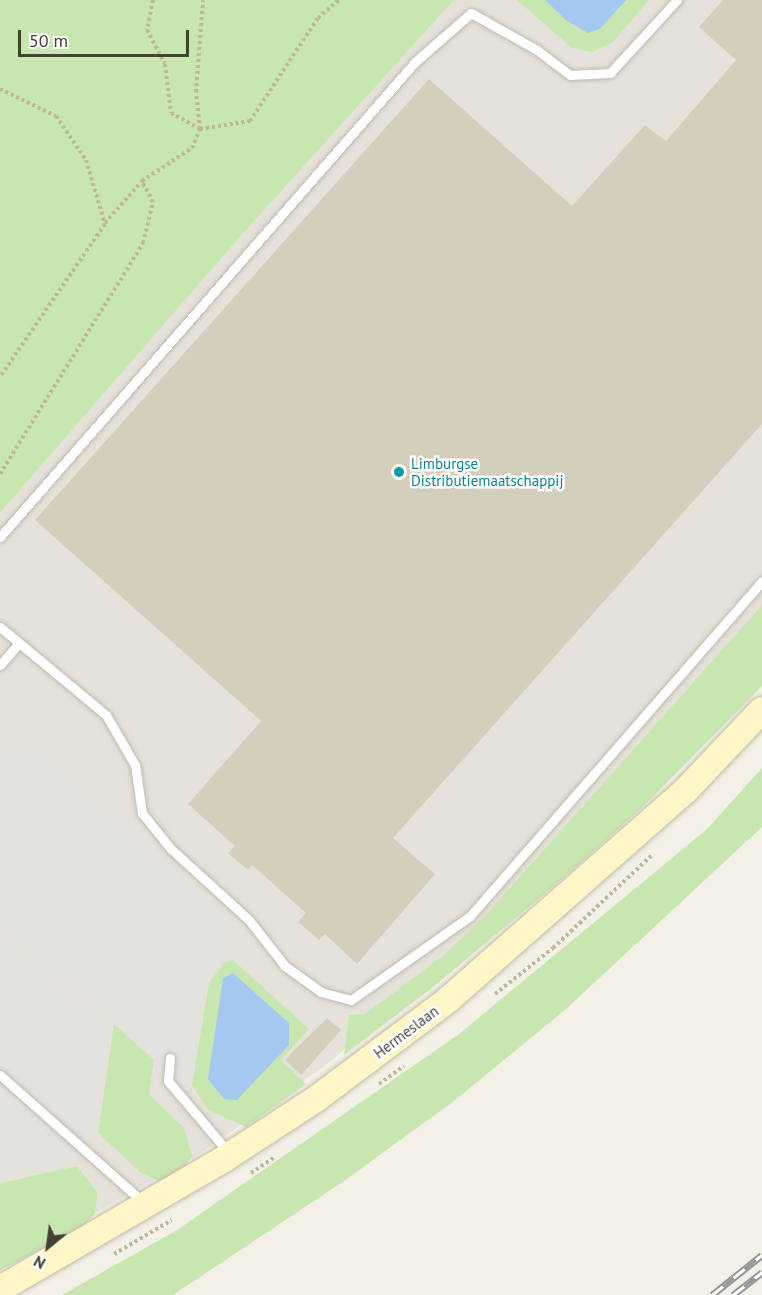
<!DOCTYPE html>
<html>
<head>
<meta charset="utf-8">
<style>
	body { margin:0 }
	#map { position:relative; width:762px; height:1295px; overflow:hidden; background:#f3f1e7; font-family:"PT Sans",sans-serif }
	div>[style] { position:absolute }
	.industrial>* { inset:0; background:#e5e2db }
	.green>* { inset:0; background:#c8e7b0 }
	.parking>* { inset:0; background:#e4e2df }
	.water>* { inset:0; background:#a4c8ef }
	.building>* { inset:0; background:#d4cebc }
	.path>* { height:4px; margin-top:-2px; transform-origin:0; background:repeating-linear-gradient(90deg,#c0b79b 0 3px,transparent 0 6px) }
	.roads { filter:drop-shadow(0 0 2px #c1bcac) drop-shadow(0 0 2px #c1bcac) }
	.lane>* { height:9px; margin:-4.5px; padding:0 4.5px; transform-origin:4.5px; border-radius:4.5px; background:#fff }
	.secondary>* { height:26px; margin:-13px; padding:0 13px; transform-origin:13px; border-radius:13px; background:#fef6c6 }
	.rail>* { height:7px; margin-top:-3.5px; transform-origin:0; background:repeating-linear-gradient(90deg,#fff 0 14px,#969696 0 28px); box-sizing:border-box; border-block:2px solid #969696 }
	.dots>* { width:16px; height:16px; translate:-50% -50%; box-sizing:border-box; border:3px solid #fff; border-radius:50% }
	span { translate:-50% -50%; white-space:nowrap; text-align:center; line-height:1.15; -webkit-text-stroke:5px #fff; paint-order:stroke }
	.culture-label { font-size:15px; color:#0d838f }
	.left { translate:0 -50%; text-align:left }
	.street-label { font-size:15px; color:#464136 }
	.north { position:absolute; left:18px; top:1217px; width:60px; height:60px; -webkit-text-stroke:4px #fff; paint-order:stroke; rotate:209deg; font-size:16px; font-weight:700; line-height:24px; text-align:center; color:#464136 }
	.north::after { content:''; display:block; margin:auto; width:21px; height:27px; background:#464136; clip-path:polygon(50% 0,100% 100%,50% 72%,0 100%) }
	.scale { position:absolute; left:18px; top:30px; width:171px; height:27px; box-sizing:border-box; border:3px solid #464136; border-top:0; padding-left:8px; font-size:18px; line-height:21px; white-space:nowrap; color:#464136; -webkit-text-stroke:4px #fff; paint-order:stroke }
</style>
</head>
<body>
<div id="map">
	<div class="industrial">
		<div style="clip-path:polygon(454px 0,762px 0,762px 629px,535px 879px,330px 1062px,201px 1153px,95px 1213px,98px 1193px,77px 1166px,0 1183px,0 513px,246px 230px)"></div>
	</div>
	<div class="green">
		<div style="clip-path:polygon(0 0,454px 0,246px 230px,0 513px)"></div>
		<div style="clip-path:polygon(517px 0,649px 0,613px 42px,592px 52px,572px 48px)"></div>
		<div style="clip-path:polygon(762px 605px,762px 686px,643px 807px,568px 874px,432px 988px,344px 1055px,349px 1015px,365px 1014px,444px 955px,486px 915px)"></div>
		<div style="clip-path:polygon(762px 768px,762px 827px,566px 1009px,454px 1101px,344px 1181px,173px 1295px,62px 1295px,177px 1230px,459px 1034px,707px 829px)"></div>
		<div style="clip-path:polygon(233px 960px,309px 1029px,281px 1060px,306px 1084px,246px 1127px,208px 1110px,192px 1085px,209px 983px,224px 963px)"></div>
		<div style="clip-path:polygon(114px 1024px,154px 1059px,149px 1094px,184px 1128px,192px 1156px,181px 1172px,162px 1183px,140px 1172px,98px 1133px)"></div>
		<div style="clip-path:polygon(77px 1166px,98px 1193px,95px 1213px,79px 1231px,0 1270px,0 1183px)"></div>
	</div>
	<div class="parking">
		<div style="clip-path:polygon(27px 741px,238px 928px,223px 943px,206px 981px,188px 1090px,0 922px,0 745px,14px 756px)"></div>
		<div style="clip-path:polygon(0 933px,110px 1031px,95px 1131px,73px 1159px,0 1176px)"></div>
	</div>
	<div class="water">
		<div style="clip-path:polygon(545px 0,626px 0,600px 29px,588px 33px,567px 21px)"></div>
		<div style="clip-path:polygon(233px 973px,289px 1023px,289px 1045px,237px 1100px,224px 1099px,208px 1079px,223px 978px)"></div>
	</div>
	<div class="building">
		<div style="clip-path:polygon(723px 0,762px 0,762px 424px,393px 838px,435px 874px,357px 964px,325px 934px,319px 940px,298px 922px,306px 913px,252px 865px,248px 870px,228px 853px,235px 846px,188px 804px,261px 721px,35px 520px,429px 79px,572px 206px,645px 125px,666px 141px,736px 60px,699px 27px)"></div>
		<div style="clip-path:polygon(327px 1018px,341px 1030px,301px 1075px,285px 1060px)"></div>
	</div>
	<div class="path">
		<div style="left:153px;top:0;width:31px;rotate:101deg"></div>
		<div style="left:147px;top:30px;width:38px;rotate:62deg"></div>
		<div style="left:165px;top:64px;width:49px;rotate:83deg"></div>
		<div style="left:171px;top:113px;width:33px;rotate:29deg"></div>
		<div style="left:200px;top:129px;width:51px;rotate:-9.1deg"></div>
		<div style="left:250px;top:121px;width:123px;rotate:-56.6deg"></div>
		<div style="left:318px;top:18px;width:28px;rotate:-41deg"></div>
		<div style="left:0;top:89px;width:62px;rotate:25.7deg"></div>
		<div style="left:56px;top:116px;width:53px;rotate:55.7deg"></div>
		<div style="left:86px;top:160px;width:67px;rotate:73.5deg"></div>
		<div style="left:105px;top:224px;width:186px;rotate:124.5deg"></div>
		<div style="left:105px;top:223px;width:56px;rotate:-48.6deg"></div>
		<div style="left:142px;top:181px;width:60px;rotate:-33.4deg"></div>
		<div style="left:192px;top:148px;width:21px;rotate:-67deg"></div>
		<div style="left:200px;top:129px;width:37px;rotate:-96deg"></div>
		<div style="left:196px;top:92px;width:92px;rotate:-85.6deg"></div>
		<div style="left:0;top:474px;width:272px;rotate:-58.2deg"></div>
		<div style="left:143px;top:243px;width:42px;rotate:-76.3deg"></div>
		<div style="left:153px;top:202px;width:24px;rotate:-118deg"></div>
		<div style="left:495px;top:994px;width:74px;rotate:-38.4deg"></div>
		<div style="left:553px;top:948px;width:137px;rotate:-43.2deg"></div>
		<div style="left:379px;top:1084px;width:31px;rotate:-36deg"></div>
		<div style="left:251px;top:1173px;width:29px;rotate:-34deg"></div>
		<div style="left:114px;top:1254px;width:67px;rotate:-30.4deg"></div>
	</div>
	<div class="roads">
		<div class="lane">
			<div style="left:0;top:537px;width:631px;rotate:-48.86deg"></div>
			<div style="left:415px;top:62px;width:74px;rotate:-41.2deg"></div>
			<div style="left:471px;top:13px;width:76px;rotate:29.3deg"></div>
			<div style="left:537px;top:50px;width:41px;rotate:37.1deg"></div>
			<div style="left:570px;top:75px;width:40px;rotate:-2.9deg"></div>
			<div style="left:610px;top:73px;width:99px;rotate:-47.5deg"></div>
			<div style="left:0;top:627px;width:138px;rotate:39.7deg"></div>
			<div style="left:106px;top:715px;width:58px;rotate:59.9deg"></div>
			<div style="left:135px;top:765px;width:49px;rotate:81.7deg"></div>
			<div style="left:142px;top:813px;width:46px;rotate:51.1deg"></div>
			<div style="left:171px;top:849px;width:105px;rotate:42.3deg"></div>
			<div style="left:249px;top:920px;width:58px;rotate:52deg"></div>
			<div style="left:285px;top:966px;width:44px;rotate:35.8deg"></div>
			<div style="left:321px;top:992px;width:31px;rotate:15deg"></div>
			<div style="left:351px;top:1000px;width:146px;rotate:-35.2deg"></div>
			<div style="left:470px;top:916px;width:444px;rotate:-48.9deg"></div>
			<div style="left:0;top:665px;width:29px;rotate:-49deg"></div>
			<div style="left:170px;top:1058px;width:23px;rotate:95deg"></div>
			<div style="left:168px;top:1081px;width:94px;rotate:49.7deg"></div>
			<div style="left:0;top:1075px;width:193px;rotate:41.6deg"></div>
		</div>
		<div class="secondary">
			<div style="left:0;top:1289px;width:259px;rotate:-30.1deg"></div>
			<div style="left:224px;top:1159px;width:110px;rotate:-33.1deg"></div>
			<div style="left:316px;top:1099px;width:166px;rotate:-36.9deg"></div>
			<div style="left:449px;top:999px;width:316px;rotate:-41.4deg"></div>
			<div style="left:686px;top:790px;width:110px;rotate:-46.5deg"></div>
		</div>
	</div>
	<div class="rail">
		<div style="left:712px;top:1295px;width:64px;rotate:-38.7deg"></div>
		<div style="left:733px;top:1295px;width:37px;rotate:-38deg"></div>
	</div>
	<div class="dots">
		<div style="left:399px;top:472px;background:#0f9aa8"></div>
	</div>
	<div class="culture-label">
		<span class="left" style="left:411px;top:472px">Limburgse<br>Distributiemaatschappij</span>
	</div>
	<div class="street-label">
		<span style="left:406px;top:1032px;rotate:-37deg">Hermeslaan</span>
	</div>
	<div class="north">N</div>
	<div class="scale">50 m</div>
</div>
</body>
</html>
